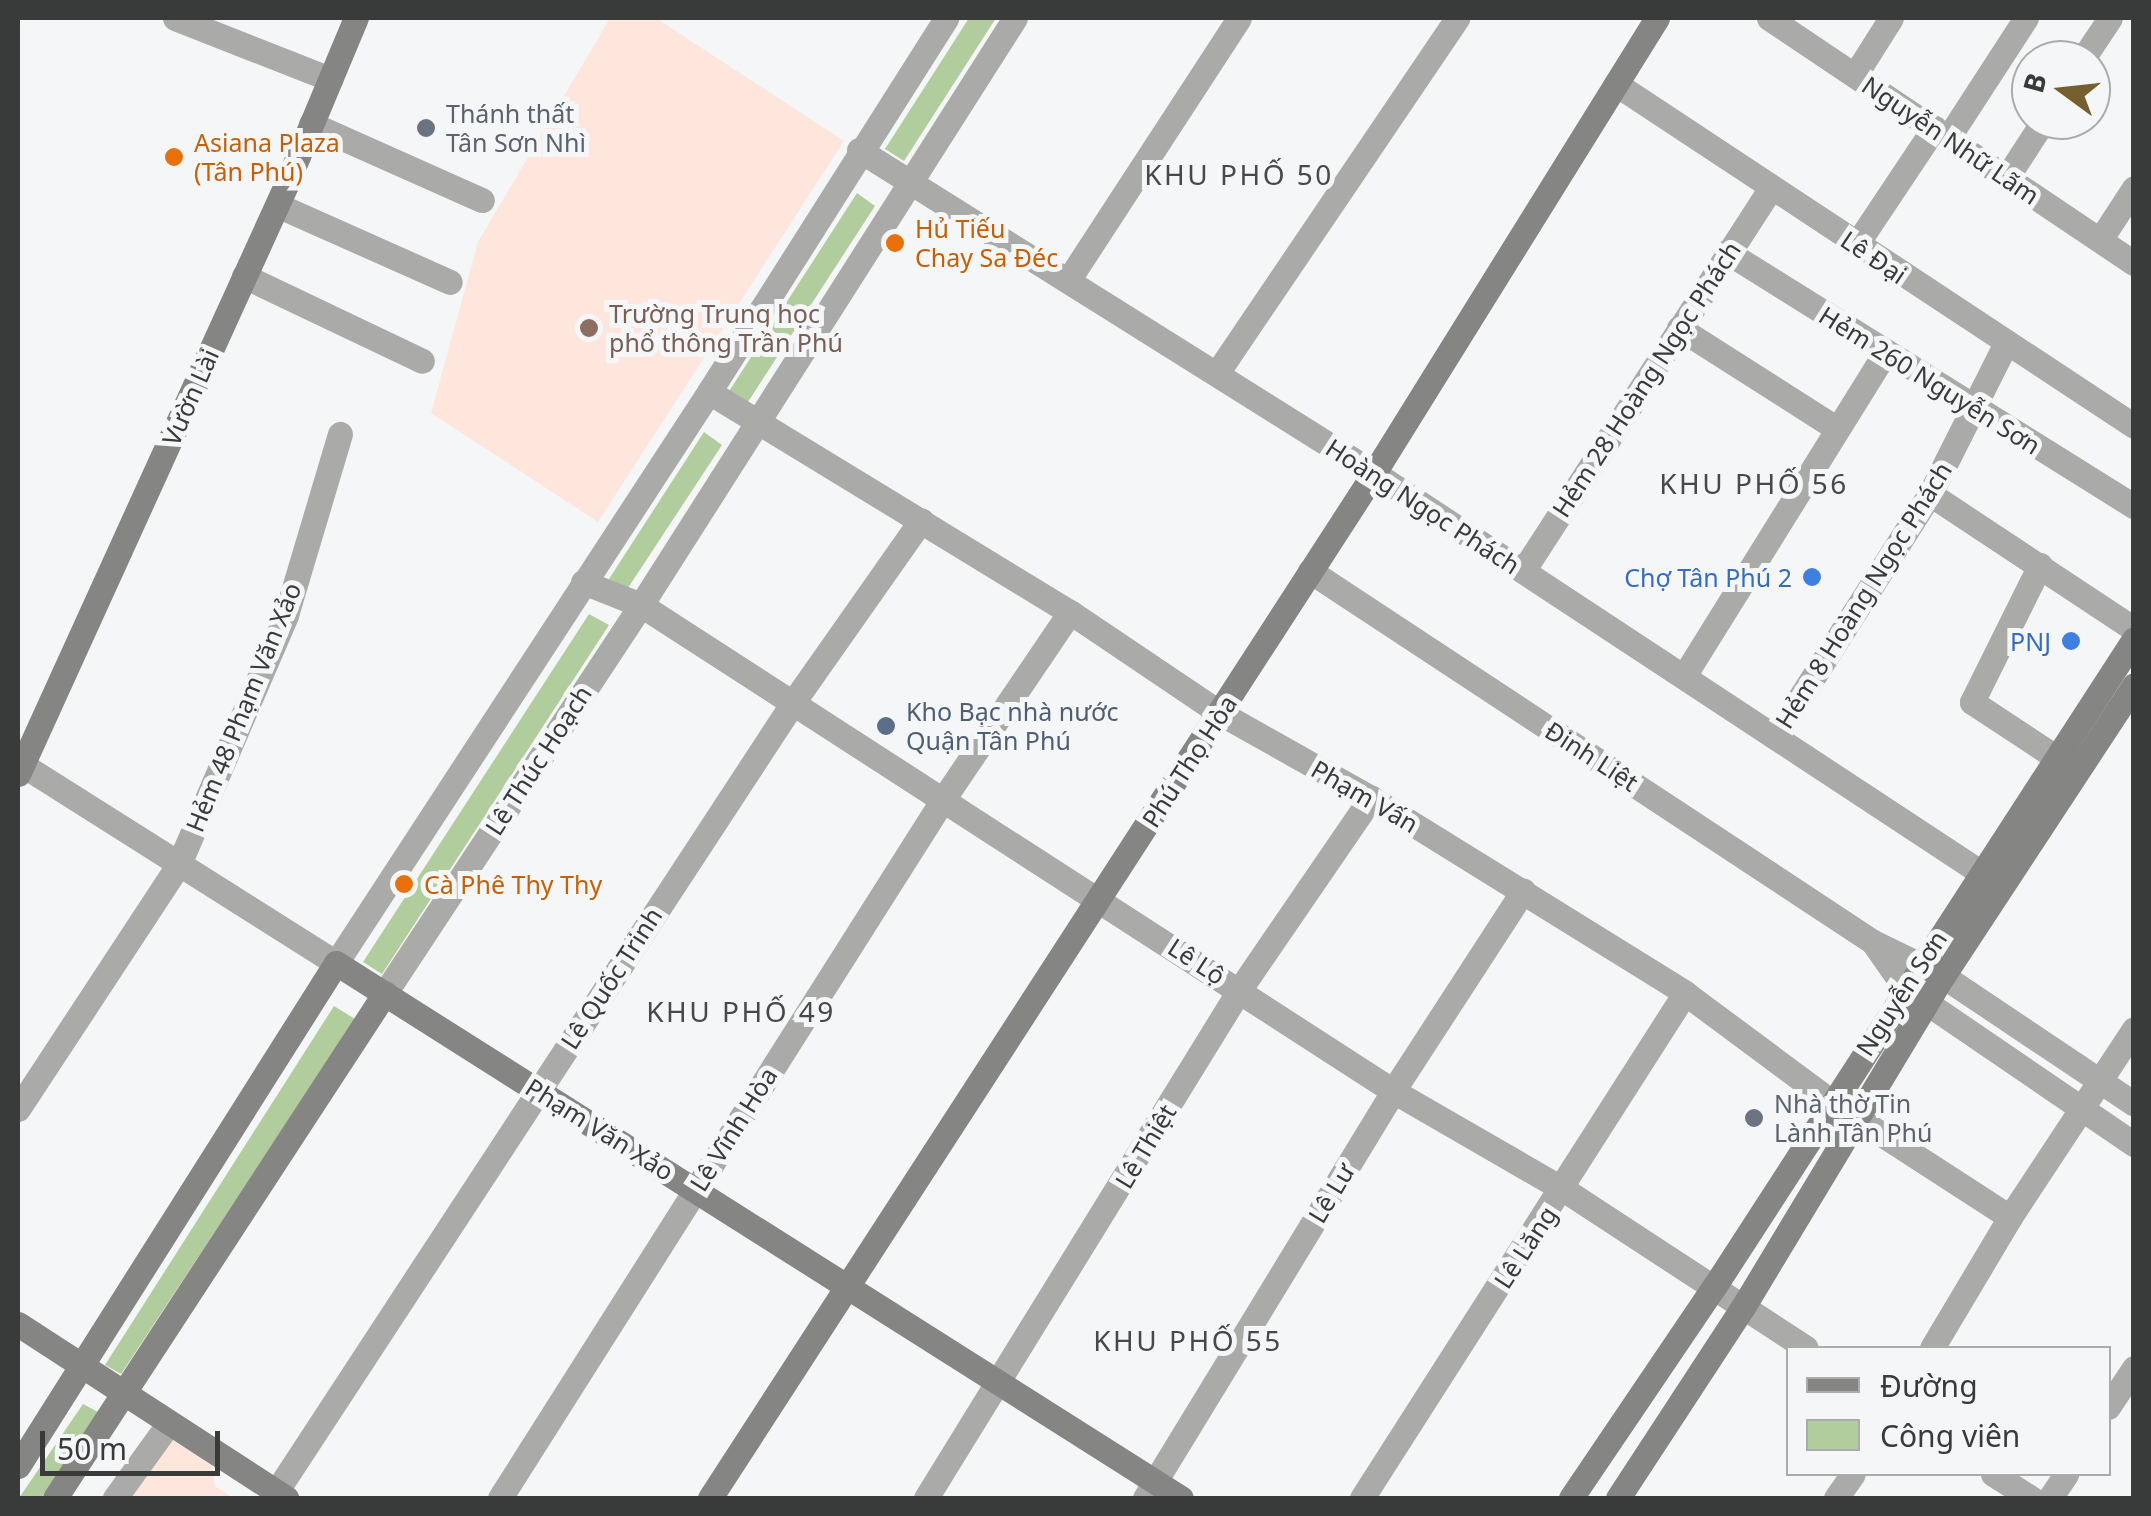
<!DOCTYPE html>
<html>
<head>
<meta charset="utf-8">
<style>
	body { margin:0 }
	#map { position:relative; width:2151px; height:1516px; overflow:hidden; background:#f5f6f7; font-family:"Noto Sans",sans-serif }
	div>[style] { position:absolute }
	.education>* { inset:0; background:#ffe6dd }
	.green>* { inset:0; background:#b1cd9e }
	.street>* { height:25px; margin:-12.5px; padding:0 12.5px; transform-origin:12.5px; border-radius:12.5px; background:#aaaaa9 }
	.secondary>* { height:25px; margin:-12.5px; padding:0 12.5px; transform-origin:12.5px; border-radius:12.5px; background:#858584 }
	.dots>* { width:28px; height:28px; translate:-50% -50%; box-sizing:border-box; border:5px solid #f5f6f7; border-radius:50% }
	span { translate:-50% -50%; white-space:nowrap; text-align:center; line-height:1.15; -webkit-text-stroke:10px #f5f6f7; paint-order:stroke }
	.worship-label { font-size:25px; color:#5b616d }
	.left { translate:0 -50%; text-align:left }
	.street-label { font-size:25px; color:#393a3a }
	.food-label { font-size:25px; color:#c56008 }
	.education-label { font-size:25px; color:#785e54 }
	.shop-label { font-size:25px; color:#366cbe }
	.right { translate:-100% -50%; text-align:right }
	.service-label { font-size:25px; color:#4e5e75 }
	.neighbourhood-label { font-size:28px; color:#474849; letter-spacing:2.5px }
	.frame { position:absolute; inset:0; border:20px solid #393a3a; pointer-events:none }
	.legend { position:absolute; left:1786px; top:1346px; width:325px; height:130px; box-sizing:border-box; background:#f5f6f7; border:2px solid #aaabab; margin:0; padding:12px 18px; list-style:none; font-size:30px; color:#393a3a }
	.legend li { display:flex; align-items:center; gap:20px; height:50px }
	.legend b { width:50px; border:2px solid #aaabab }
	.north { position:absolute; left:2011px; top:40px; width:100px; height:100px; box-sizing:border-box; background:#f5f6f7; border:2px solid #aaabab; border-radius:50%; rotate:285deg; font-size:28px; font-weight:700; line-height:40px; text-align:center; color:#393a3a }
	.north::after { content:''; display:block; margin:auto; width:35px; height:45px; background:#755f2f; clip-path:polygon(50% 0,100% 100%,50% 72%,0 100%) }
	.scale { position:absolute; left:40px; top:1431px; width:180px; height:45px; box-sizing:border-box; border:5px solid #393a3a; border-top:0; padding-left:12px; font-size:30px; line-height:35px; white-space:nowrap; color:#393a3a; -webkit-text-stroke:8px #f5f6f7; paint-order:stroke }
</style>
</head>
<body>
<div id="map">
	<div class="education">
		<div style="clip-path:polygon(610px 18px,656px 18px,844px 141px,598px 522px,431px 413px,478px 242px)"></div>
		<div style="clip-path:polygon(151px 1428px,212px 1463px,215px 1486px,233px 1498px,100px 1498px)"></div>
	</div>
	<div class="green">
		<div style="clip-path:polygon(969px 18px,996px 18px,904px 161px,885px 149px)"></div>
		<div style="clip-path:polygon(857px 193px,875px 206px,744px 408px,726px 396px)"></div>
		<div style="clip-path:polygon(704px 432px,722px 445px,626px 591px,609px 579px)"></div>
		<div style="clip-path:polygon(589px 614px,609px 625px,382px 974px,363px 962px)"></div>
		<div style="clip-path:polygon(334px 1006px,355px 1019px,121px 1374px,105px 1365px)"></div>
		<div style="clip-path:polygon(83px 1404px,100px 1413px,41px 1498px,19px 1498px)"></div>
	</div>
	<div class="street">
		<div style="left:175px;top:18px;width:167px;rotate:21.5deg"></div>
		<div style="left:1769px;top:18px;width:440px;rotate:33.9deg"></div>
		<div style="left:2082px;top:60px;width:50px;rotate:-56.3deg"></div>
		<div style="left:1855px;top:75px;width:67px;rotate:-57.7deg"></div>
		<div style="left:1616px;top:84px;width:621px;rotate:33.43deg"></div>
		<div style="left:311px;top:124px;width:187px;rotate:24deg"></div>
		<div style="left:1948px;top:138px;width:143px;rotate:-57deg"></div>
		<div style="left:859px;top:150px;width:608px;rotate:32.1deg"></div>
		<div style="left:1374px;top:473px;width:726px;rotate:33.36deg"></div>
		<div style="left:2007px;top:177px;width:68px;rotate:-57deg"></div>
		<div style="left:277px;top:205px;width:189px;rotate:24deg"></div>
		<div style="left:2100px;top:240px;width:62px;rotate:-56.8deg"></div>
		<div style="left:1856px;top:245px;width:141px;rotate:-56.3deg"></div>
		<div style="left:1727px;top:252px;width:480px;rotate:32deg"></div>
		<div style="left:244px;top:276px;width:197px;rotate:25.5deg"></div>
		<div style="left:1069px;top:279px;width:311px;rotate:-56.9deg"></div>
		<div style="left:1679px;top:328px;width:186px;rotate:32.5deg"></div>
		<div style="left:1217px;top:373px;width:429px;rotate:-55.9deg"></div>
		<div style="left:709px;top:392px;width:423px;rotate:31.4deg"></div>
		<div style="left:1070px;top:612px;width:181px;rotate:34deg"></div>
		<div style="left:1220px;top:713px;width:173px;rotate:29.4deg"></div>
		<div style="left:1371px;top:798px;width:370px;rotate:31.8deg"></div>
		<div style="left:1685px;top:993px;width:183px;rotate:36.6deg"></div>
		<div style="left:1832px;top:1102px;width:212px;rotate:32.9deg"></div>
		<div style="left:1930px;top:494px;width:245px;rotate:33.5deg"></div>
		<div style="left:2040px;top:565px;width:153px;rotate:116.4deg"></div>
		<div style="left:1972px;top:702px;width:98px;rotate:33.4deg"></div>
		<div style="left:1310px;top:571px;width:674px;rotate:33.38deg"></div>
		<div style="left:1873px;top:942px;width:78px;rotate:25.9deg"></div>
		<div style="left:1943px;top:976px;width:230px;rotate:33.8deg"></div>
		<div style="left:1523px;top:571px;width:456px;rotate:-57.1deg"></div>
		<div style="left:583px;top:582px;width:62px;rotate:21.6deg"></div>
		<div style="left:641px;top:605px;width:895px;rotate:32.87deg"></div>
		<div style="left:1393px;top:1091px;width:196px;rotate:30deg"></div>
		<div style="left:1563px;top:1189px;width:290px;rotate:33.2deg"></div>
		<div style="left:1684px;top:676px;width:382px;rotate:-58.1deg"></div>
		<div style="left:1775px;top:737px;width:288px;rotate:-57.5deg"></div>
		<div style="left:1930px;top:494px;width:167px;rotate:-63.3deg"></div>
		<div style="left:18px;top:762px;width:376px;rotate:32.3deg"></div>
		<div style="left:336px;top:963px;width:682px;rotate:-56.85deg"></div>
		<div style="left:709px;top:392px;width:443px;rotate:-57.6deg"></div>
		<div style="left:1873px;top:942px;width:56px;rotate:55.2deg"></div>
		<div style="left:1905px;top:988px;width:277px;rotate:34.3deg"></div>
		<div style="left:385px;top:993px;width:465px;rotate:-56.6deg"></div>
		<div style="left:641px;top:605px;width:696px;rotate:-57.5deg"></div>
		<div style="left:18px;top:1109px;width:293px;rotate:-56.7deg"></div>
		<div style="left:179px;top:864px;width:271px;rotate:-66.7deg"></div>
		<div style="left:286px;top:615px;width:189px;rotate:-73.4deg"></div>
		<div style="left:1932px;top:1348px;width:152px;rotate:-59.2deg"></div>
		<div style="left:2010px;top:1217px;width:225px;rotate:-56.6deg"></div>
		<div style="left:2108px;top:1407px;width:47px;rotate:-56.3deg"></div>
		<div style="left:1993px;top:1474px;width:45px;rotate:32.3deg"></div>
		<div style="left:276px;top:1492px;width:946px;rotate:-56.78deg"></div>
		<div style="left:794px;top:701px;width:221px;rotate:-54.9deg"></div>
		<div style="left:115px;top:1498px;width:92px;rotate:-54.2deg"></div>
		<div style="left:500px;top:1498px;width:825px;rotate:-57.62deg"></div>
		<div style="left:942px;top:801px;width:228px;rotate:-55.9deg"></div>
		<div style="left:926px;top:1498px;width:598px;rotate:-58.33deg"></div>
		<div style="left:1240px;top:989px;width:232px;rotate:-55.6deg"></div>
		<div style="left:1145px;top:1498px;width:477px;rotate:-58.6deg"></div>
		<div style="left:1393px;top:1091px;width:239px;rotate:-57deg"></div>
		<div style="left:1362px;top:1498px;width:599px;rotate:-57.4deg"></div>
		<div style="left:1836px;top:1498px;width:29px;rotate:-55deg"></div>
		<div style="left:2050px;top:1498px;width:29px;rotate:-56deg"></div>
	</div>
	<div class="secondary">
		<div style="left:18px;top:774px;width:647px;rotate:-65.53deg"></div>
		<div style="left:286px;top:185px;width:181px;rotate:-67.3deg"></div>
		<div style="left:18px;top:1324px;width:320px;rotate:33deg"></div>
		<div style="left:18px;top:1466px;width:595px;rotate:-57.7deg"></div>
		<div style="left:336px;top:963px;width:1000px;rotate:32.34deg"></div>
		<div style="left:55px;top:1498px;width:603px;rotate:-56.84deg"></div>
		<div style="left:710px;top:1498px;width:1221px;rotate:-57.06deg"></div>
		<div style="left:1374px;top:473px;width:536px;rotate:-58.12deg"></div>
		<div style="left:1571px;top:1498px;width:255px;rotate:-55.9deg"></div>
		<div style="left:1714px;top:1287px;width:772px;rotate:-57.05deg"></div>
		<div style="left:1618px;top:1498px;width:228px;rotate:-56.8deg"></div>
		<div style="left:1743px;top:1307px;width:387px;rotate:-58.9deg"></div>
		<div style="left:1943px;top:976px;width:348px;rotate:-56.7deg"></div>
	</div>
	<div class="dots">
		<div style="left:426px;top:128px;background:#6b7280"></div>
		<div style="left:174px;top:157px;background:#e8710a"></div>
		<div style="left:895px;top:243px;background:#e8710a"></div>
		<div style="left:589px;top:328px;background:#8d6e63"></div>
		<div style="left:1812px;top:577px;background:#3f7fe0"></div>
		<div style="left:2071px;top:641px;background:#3f7fe0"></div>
		<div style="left:886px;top:726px;background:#5c6f8a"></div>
		<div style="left:404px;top:884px;background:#e8710a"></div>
		<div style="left:1754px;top:1118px;background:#6b7280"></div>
	</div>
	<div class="worship-label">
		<span class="left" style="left:446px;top:128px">Thánh thất<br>Tân Sơn Nhì</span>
		<span class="left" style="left:1774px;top:1118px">Nhà thờ Tin<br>Lành Tân Phú</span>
	</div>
	<div class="street-label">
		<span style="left:1951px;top:140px;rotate:34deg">Nguyễn Nhữ Lãm</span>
		<span style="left:1874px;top:257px;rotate:34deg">Lê Đại</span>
		<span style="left:1646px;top:379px;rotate:-57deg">Hẻm 28 Hoàng Ngọc Phách</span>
		<span style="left:1930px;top:380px;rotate:32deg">Hẻm 260 Nguyễn Sơn</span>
		<span style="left:190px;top:397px;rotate:-66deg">Vườn Lài</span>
		<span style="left:1423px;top:506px;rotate:33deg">Hoàng Ngọc Phách</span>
		<span style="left:1863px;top:595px;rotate:-58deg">Hẻm 8 Hoàng Ngọc Phách</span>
		<span style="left:243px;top:707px;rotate:-68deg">Hẻm 48 Phạm Văn Xảo</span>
		<span style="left:1592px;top:756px;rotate:33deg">Đinh Liệt</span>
		<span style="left:538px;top:760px;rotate:-57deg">Lê Thúc Hoạch</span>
		<span style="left:1189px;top:761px;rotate:-57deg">Phú Thọ Hòa</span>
		<span style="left:1365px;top:796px;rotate:30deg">Phạm Vấn</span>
		<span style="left:1197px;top:961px;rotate:33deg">Lê Lộ</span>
		<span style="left:611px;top:978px;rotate:-57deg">Lê Quốc Trinh</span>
		<span style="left:1901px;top:993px;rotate:-57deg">Nguyễn Sơn</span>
		<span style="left:600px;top:1129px;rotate:32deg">Phạm Văn Xảo</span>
		<span style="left:733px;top:1129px;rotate:-58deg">Lê Vĩnh Hòa</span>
		<span style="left:1145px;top:1146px;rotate:-59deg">Lê Thiệt</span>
		<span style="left:1331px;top:1193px;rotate:-59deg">Lê Lư</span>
		<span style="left:1525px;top:1247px;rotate:-57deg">Lê Lăng</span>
	</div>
	<div class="food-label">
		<span class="left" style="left:194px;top:157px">Asiana Plaza<br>(Tân Phú)</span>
		<span class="left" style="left:915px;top:243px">Hủ Tiếu<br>Chay Sa Đéc</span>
		<span class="left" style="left:424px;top:884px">Cà Phê Thy Thy</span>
	</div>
	<div class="education-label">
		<span class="left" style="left:609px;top:328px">Trường Trung học<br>phổ thông Trần Phú</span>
	</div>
	<div class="shop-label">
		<span class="right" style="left:1792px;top:577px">Chợ Tân Phú 2</span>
		<span class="right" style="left:2051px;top:641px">PNJ</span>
	</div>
	<div class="service-label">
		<span class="left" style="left:906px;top:726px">Kho Bạc nhà nước<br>Quận Tân Phú</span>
	</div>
	<div class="neighbourhood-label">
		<span style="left:1239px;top:174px">KHU PHỐ 50</span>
		<span style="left:1754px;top:483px">KHU PHỐ 56</span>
		<span style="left:741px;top:1011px">KHU PHỐ 49</span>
		<span style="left:1188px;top:1340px">KHU PHỐ 55</span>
	</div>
	<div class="frame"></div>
	<ul class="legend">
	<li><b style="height:12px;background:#858584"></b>Đường</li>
	<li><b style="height:28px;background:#b1cd9e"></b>Công viên</li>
	</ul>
	<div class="north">B</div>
	<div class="scale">50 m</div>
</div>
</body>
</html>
